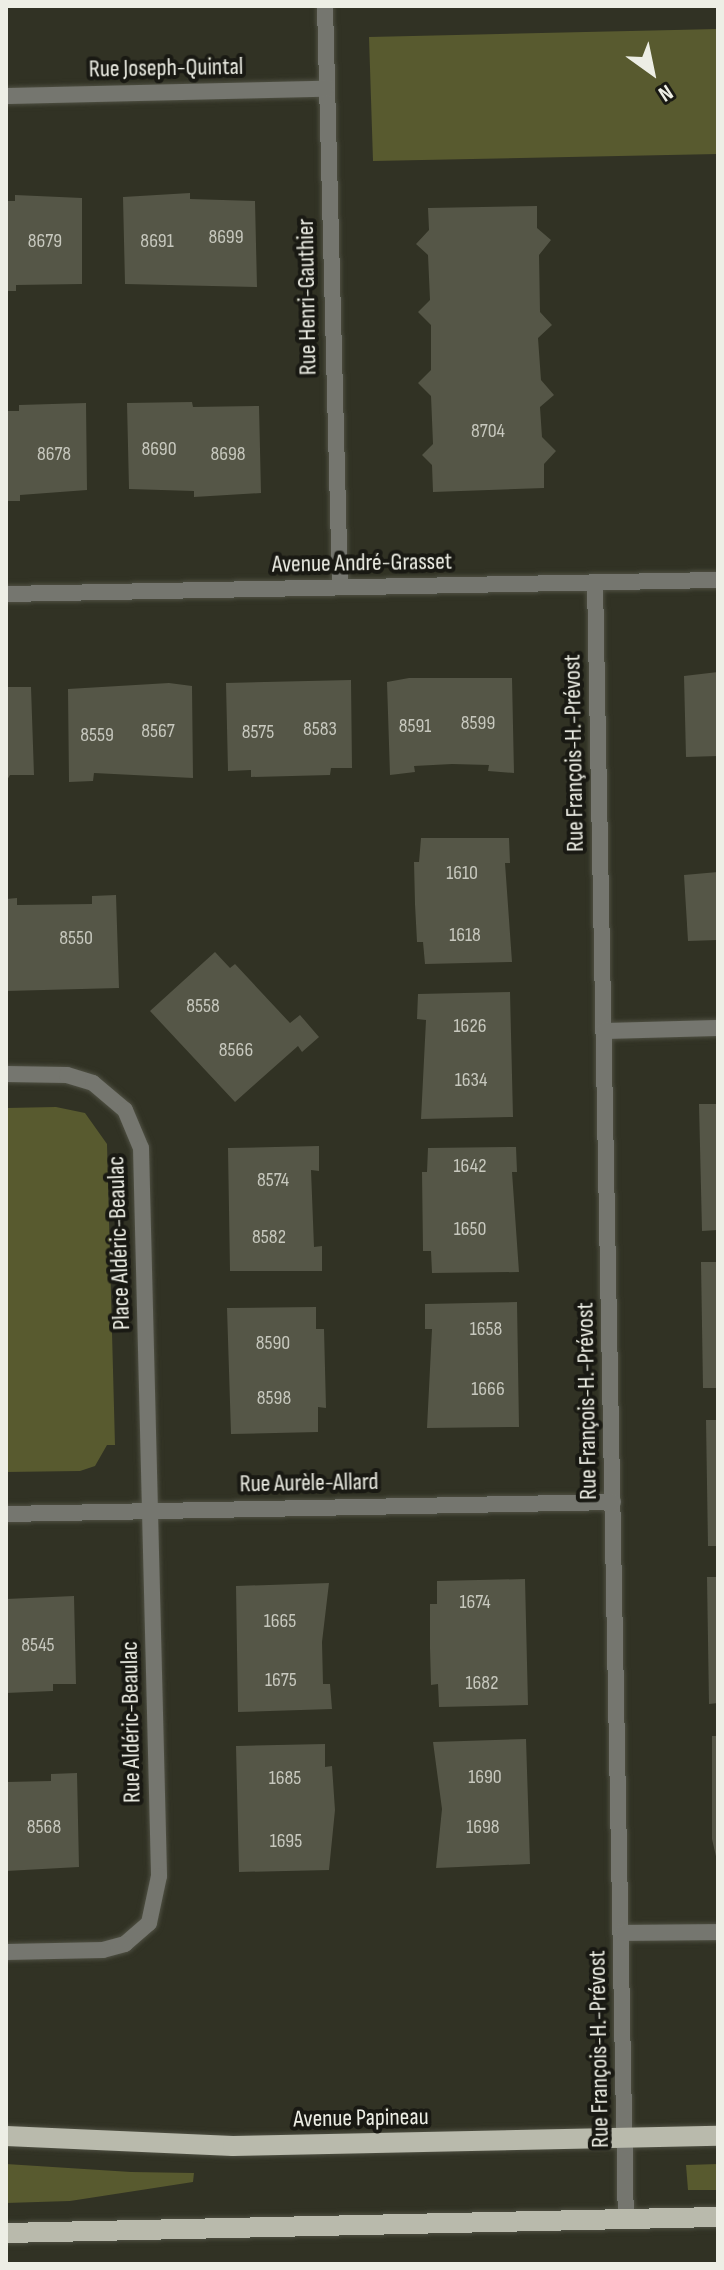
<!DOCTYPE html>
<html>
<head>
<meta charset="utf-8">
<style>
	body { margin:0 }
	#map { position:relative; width:724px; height:2270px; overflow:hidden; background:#313224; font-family:"Sofia Sans Condensed",sans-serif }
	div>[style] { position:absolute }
	.green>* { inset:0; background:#585a2f }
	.building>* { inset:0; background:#555647 }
	.roads { filter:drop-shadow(0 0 2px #4f5043) drop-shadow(0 0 2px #4f5043) }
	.street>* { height:16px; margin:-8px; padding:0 8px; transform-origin:8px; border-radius:8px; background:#75766f }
	.primary>* { height:20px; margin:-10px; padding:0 10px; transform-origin:10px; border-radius:10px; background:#b9baac }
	span { translate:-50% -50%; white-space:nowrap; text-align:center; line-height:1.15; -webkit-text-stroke:8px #191913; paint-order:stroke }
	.number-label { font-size:20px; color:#c7c8be }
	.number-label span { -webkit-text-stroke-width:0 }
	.street-label { font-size:24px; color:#edeee5 }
	.frame { position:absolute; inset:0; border:8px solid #edeee5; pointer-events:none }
	.north { position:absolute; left:612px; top:32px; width:80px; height:80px; -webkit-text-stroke:6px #191913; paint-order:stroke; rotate:147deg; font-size:22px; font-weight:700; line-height:32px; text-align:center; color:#edeee5 }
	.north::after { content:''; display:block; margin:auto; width:28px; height:36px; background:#edeee5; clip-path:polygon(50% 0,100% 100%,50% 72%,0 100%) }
</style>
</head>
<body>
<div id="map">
	<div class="green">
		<div style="clip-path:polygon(718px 29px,718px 154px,373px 161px,369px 37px)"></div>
		<div style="clip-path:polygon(56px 1107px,85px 1113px,107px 1144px,115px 1445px,107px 1445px,95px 1466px,80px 1471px,6px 1472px,6px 1108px)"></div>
		<div style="clip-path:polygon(6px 2164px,131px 2172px,194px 2173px,193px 2182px,70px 2201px,6px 2203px)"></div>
		<div style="clip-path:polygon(718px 2164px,718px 2190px,688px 2190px,686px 2165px)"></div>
	</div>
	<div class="building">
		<div style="clip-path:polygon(190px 193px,190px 199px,255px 201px,257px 287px,125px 284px,123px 197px)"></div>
		<div style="clip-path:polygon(15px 195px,82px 198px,82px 284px,16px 285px,16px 291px,6px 291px,6px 201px,15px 201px)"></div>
		<div style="clip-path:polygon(537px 206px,537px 228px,551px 240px,539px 255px,540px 312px,552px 325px,538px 338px,541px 380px,554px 395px,540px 407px,542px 437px,556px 451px,544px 464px,544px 488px,433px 492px,432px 465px,422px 455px,433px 444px,431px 396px,418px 383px,431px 370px,431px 325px,418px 312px,430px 300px,428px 255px,416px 244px,429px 230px,428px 208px)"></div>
		<div style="clip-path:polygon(192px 402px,193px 407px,259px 406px,261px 493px,194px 497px,194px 491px,129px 489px,127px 403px)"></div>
		<div style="clip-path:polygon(86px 403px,87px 490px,20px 495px,20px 501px,6px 501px,6px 411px,19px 411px,19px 405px)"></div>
		<div style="clip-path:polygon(718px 672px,718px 756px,686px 757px,684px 676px)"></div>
		<div style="clip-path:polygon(409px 678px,512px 678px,514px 773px,488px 771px,489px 765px,452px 764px,414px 766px,415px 772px,390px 775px,387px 682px)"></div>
		<div style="clip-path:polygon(351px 680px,352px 768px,331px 768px,330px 775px,251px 777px,251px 770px,228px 771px,226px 683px)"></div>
		<div style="clip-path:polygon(169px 683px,192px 686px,193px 778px,94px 773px,93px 781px,69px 782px,68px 689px)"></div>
		<div style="clip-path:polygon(6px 687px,31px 687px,34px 775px,10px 775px,6px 782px)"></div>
		<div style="clip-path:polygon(421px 838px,509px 838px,510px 863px,505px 863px,512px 962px,425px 964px,423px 942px,417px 942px,415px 904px,414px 862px,419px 862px)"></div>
		<div style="clip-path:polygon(718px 872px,718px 940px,688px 941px,684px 875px)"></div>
		<div style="clip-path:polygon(116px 895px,119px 988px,6px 991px,6px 899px,17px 898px,17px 905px,92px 904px,92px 896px)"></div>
		<div style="clip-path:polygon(215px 952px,230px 968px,235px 964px,290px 1023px,300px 1015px,319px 1037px,302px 1052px,298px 1046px,235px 1102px,150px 1011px)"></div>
		<div style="clip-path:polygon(510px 992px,513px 1117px,421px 1119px,426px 1020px,417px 1019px,418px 994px)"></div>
		<div style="clip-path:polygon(699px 1104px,718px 1104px,718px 1230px,702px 1231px)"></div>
		<div style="clip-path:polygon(319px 1146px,319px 1171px,311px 1170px,314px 1247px,322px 1246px,322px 1271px,230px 1271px,228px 1148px)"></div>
		<div style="clip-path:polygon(516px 1147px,517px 1172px,512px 1172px,519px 1272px,432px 1273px,431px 1251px,423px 1251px,422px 1172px,427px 1172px,428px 1148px)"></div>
		<div style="clip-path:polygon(701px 1262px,718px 1262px,718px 1388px,703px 1388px)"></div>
		<div style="clip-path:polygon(517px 1302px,519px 1427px,427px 1428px,432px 1329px,425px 1329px,425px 1304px)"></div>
		<div style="clip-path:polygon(316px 1307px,316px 1329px,324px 1329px,326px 1408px,318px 1407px,318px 1432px,231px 1434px,227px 1308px)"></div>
		<div style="clip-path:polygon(706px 1420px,718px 1420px,718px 1546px,708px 1546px)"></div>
		<div style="clip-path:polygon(707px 1577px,718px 1577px,718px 1703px,709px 1704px)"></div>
		<div style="clip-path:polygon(525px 1579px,528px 1705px,439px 1707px,438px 1684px,431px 1685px,430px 1648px,430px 1604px,437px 1604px,437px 1581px)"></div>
		<div style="clip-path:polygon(329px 1583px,322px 1642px,323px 1684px,330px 1684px,332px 1709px,238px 1712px,236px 1586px)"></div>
		<div style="clip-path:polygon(74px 1596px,76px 1684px,53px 1684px,53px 1691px,6px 1693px,6px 1599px)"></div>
		<div style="clip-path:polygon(712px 1736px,718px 1736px,718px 1865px,712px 1839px)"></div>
		<div style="clip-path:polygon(526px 1739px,530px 1864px,436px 1868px,442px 1809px,433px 1742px)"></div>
		<div style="clip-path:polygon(325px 1744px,325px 1767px,332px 1766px,335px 1810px,329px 1870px,239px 1872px,236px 1746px)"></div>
		<div style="clip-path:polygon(77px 1773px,79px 1867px,6px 1871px,6px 1782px,51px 1781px,51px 1774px)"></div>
	</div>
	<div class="roads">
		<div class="street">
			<div style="left:325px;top:6px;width:581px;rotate:88.52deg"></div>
			<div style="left:6px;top:96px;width:320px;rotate:-1.3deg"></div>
			<div style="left:595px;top:582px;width:1637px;rotate:88.92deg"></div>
			<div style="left:6px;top:594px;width:712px;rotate:-1.13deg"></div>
			<div style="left:604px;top:1031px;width:114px;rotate:-1.5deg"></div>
			<div style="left:6px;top:1074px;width:61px;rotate:0.9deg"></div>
			<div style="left:67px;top:1075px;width:27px;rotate:17deg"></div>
			<div style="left:93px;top:1083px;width:42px;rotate:40.2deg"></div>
			<div style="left:125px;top:1110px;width:41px;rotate:67.2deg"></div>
			<div style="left:141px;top:1148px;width:728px;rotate:88.58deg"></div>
			<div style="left:159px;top:1876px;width:48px;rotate:102deg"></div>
			<div style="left:149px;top:1923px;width:32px;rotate:139deg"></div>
			<div style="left:125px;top:1944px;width:23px;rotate:165deg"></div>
			<div style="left:103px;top:1950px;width:97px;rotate:178.8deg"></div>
			<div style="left:6px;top:1514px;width:607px;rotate:-1.13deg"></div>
			<div style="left:623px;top:1933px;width:95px;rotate:-0.6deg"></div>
		</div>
		<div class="primary">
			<div style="left:6px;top:2136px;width:227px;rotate:2.5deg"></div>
			<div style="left:233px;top:2146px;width:485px;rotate:-1.2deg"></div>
			<div style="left:6px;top:2233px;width:712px;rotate:-1.29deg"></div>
		</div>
	</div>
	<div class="number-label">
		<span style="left:226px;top:237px">8699</span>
		<span style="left:45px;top:241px">8679</span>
		<span style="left:157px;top:241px">8691</span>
		<span style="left:488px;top:431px">8704</span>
		<span style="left:159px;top:449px">8690</span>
		<span style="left:54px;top:454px">8678</span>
		<span style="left:228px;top:454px">8698</span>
		<span style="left:478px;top:723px">8599</span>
		<span style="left:415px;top:726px">8591</span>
		<span style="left:320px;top:729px">8583</span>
		<span style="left:158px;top:731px">8567</span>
		<span style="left:258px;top:732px">8575</span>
		<span style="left:97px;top:735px">8559</span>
		<span style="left:462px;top:873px">1610</span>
		<span style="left:465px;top:935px">1618</span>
		<span style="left:76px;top:938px">8550</span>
		<span style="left:203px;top:1006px">8558</span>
		<span style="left:470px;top:1026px">1626</span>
		<span style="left:236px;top:1050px">8566</span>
		<span style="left:471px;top:1080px">1634</span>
		<span style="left:470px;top:1166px">1642</span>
		<span style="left:273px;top:1180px">8574</span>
		<span style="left:470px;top:1229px">1650</span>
		<span style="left:269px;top:1237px">8582</span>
		<span style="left:486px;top:1329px">1658</span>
		<span style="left:273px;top:1343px">8590</span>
		<span style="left:488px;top:1389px">1666</span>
		<span style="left:274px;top:1398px">8598</span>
		<span style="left:475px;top:1602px">1674</span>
		<span style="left:280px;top:1621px">1665</span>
		<span style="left:38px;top:1645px">8545</span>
		<span style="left:281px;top:1680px">1675</span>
		<span style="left:482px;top:1683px">1682</span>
		<span style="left:485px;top:1777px">1690</span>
		<span style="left:285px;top:1778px">1685</span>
		<span style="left:44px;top:1827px">8568</span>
		<span style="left:483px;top:1827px">1698</span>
		<span style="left:286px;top:1841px">1695</span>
	</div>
	<div class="street-label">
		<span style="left:166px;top:68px;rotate:-1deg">Rue Joseph-Quintal</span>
		<span style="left:307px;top:297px;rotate:-91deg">Rue Henri-Gauthier</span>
		<span style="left:362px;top:563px;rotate:-1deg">Avenue André-Grasset</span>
		<span style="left:574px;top:753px;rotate:-91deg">Rue François-H.-Prévost</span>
		<span style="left:119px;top:1243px;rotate:-92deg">Place Aldéric-Beaulac</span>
		<span style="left:587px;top:1401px;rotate:-91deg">Rue François-H.-Prévost</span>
		<span style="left:309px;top:1483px;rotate:-1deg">Rue Aurèle-Allard</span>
		<span style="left:131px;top:1722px;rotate:-91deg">Rue Aldéric-Beaulac</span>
		<span style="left:599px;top:2049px;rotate:-91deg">Rue François-H.-Prévost</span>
		<span style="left:361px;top:2118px;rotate:-1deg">Avenue Papineau</span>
	</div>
	<div class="frame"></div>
	<div class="north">N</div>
</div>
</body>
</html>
